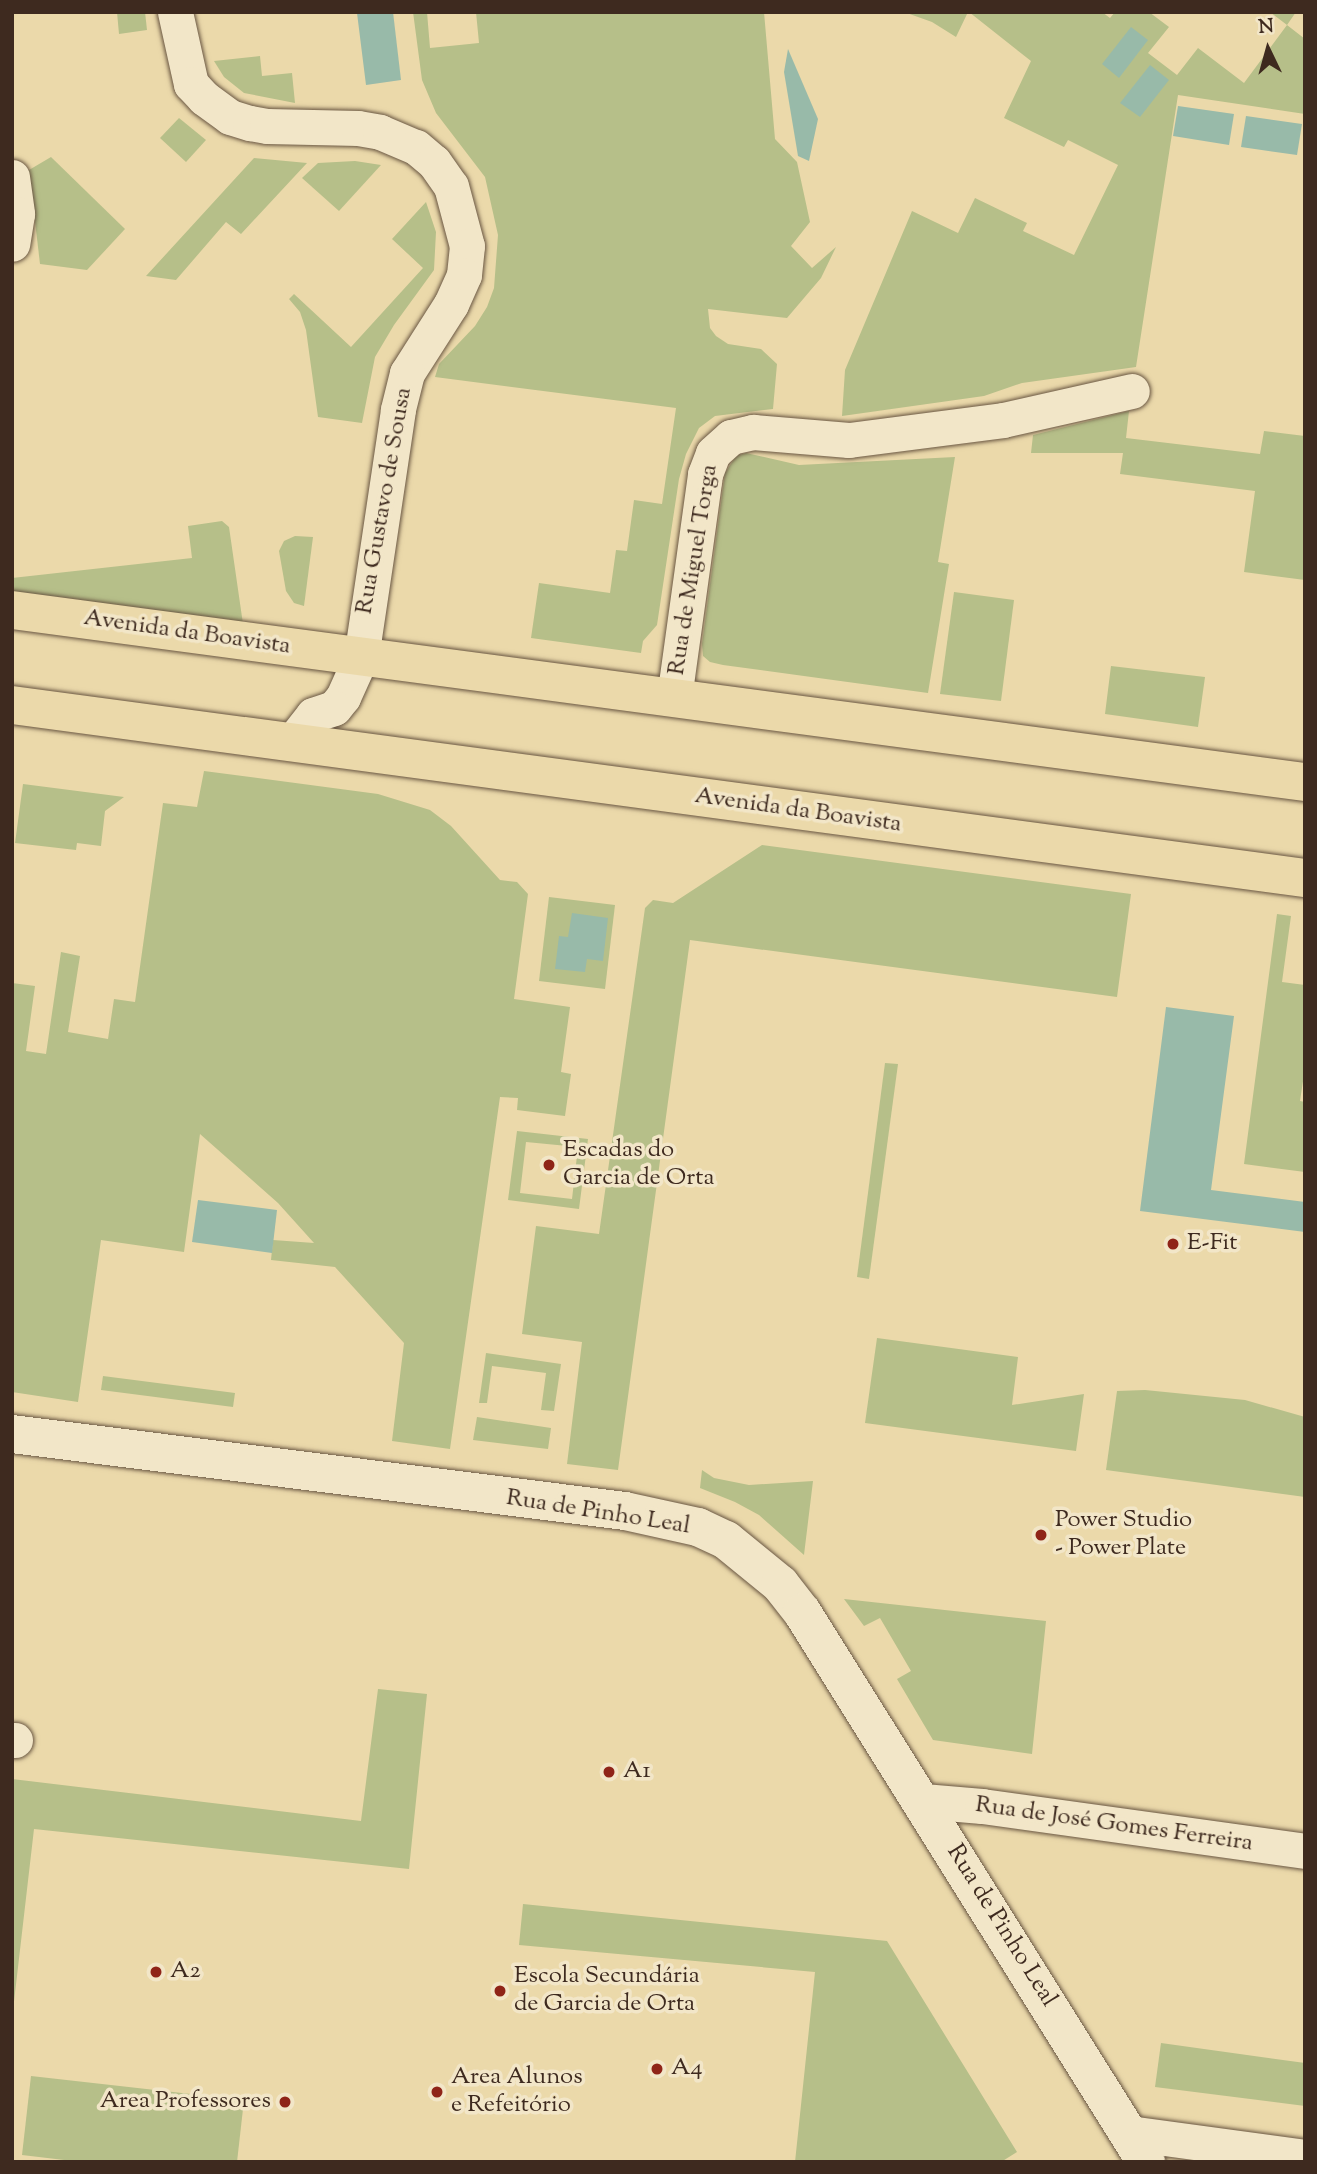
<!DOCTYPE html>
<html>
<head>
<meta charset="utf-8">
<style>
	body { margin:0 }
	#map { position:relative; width:1317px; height:2174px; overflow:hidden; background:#ebd9aa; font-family:"Sorts Mill Goudy",serif }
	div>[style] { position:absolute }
	.green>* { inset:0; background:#b6bf89 }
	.water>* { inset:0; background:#98baa9 }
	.roads { filter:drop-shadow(0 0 2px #695642) drop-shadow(0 0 2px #695642) }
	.street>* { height:35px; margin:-17.5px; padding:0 17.5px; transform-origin:17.5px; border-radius:17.5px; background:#f2e6c8 }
	.secondary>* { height:38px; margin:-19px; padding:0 19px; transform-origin:19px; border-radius:19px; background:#f2e6c8 }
	.primary>* { height:38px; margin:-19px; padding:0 19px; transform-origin:19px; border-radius:19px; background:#ebd9aa }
	.dots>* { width:19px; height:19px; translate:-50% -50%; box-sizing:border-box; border:4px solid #f2e6c8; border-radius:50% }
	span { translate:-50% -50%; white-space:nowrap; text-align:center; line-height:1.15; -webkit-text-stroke:7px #f2e6c8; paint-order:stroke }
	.street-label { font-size:24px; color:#3e2a1f }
	.poi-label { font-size:24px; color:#3e2a1f }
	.left { translate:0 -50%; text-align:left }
	.right { translate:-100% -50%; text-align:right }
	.frame { position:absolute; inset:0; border:14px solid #3e2a1f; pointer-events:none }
	.north { position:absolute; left:1233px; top:14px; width:70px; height:70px; -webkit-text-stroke:5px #f2e6c8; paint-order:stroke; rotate:355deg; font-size:19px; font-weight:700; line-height:28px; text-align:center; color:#3e2a1f }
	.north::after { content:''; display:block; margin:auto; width:24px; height:32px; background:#3e2a1f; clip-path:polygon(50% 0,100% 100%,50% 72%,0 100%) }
</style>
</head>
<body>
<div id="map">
	<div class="green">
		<div style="clip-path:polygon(117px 12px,145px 12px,147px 30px,119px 34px)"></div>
		<div style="clip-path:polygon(413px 12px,427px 12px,430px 48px,479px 43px,476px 12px,764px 12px,775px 139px,797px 162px,810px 222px,791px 246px,812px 268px,836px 247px,821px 278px,787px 318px,708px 309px,710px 328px,716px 336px,728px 344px,761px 349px,777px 364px,773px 409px,715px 416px,699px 428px,686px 454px,679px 479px,657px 625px,643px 641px,641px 653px,531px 638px,539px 583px,610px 593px,616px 550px,627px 551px,634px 500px,662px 504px,676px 408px,435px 377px,439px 364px,475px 326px,487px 307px,494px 288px,498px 235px,485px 177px,436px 113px,422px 80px)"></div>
		<div style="clip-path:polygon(904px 12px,968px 12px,956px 37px,932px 22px)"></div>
		<div style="clip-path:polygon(969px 12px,1102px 12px,1110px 18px,1115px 12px,1149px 12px,1169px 27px,1148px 53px,1177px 75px,1198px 48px,1244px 83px,1287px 25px,1270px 12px,1296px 12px,1287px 25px,1305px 39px,1305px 114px,1178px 95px,1136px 367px,1022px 383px,984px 396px,842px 416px,845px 370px,912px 211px,958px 233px,975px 198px,1027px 223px,1023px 231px,1074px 255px,1118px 165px,1068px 140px,1064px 147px,1004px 118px,1031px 61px)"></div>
		<div style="clip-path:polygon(260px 56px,262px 76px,292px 73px,295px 103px,244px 93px,224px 77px,214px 61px)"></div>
		<div style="clip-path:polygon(179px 118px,206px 140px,186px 162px,160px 138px)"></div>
		<div style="clip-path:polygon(51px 157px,125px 229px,87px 270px,40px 264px,29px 170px)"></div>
		<div style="clip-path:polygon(254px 158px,307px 163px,241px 234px,226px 222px,176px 280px,146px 276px)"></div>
		<div style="clip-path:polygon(355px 161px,381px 165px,339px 211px,302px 178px,318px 163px)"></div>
		<div style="clip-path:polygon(426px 202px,436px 232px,434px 270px,394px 325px,375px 357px,362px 423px,318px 417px,306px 330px,300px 312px,289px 299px,294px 294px,351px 347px,423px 268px,392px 239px)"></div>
		<div style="clip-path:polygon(1129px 411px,1126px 438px,1260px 454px,1264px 431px,1305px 436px,1305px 580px,1244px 572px,1255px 491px,1120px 474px,1123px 453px,1031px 453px,1033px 435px)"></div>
		<div style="clip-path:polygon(746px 453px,799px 465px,955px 457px,938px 562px,949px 564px,928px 693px,723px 665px,710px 662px,703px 656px,702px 644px,725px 473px,736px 456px)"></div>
		<div style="clip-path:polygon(222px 521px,229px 527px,243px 624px,12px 596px,12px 578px,192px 558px,188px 526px)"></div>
		<div style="clip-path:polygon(295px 536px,313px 537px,304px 606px,294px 603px,286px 591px,279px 551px,284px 541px)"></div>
		<div style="clip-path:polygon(954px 592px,1014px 600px,1001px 701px,940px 694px)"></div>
		<div style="clip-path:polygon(1111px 666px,1205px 677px,1198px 727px,1105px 714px)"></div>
		<div style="clip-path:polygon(204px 771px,378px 794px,430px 810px,451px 826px,500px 880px,517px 882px,528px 894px,514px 999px,570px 1007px,561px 1072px,571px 1074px,565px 1116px,517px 1110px,518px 1098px,500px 1097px,450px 1449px,392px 1441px,404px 1343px,335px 1267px,271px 1260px,273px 1240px,314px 1243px,278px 1203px,200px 1134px,184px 1252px,101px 1240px,78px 1402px,12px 1392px,12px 983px,35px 986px,26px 1051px,46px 1054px,61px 952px,80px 956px,68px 1032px,108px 1039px,114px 999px,135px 1002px,163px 803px,197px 807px)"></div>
		<div style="clip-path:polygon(23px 784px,124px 797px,105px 811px,101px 846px,77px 843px,76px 850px,15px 843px)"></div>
		<div style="clip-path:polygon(762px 845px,1131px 894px,1117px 997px,690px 940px,618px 1470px,567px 1464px,582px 1342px,522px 1334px,536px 1226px,599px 1234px,645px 908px,653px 900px,673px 903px)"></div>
		<div style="clip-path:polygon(549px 897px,615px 905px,605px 989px,539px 981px)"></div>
		<div style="clip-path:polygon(1277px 914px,1291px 916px,1282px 982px,1305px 985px,1305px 1068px,1300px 1101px,1305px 1102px,1305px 1172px,1244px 1164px)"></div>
		<div style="clip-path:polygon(885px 1063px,898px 1064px,869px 1279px,857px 1277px)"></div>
		<div style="clip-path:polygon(evenodd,517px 1131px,588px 1139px,579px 1209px,508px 1200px,517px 1131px,526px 1142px,578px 1147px,572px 1199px,520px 1193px,526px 1142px)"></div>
		<div style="clip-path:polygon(877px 1338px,1018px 1357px,1012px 1405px,1084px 1394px,1076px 1451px,865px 1423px)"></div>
		<div style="clip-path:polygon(486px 1353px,561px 1364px,554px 1411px,541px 1410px,546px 1373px,492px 1366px,487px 1403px,479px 1403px)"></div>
		<div style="clip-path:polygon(103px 1376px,235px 1393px,233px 1407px,101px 1390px)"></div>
		<div style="clip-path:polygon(1145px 1390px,1245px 1400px,1305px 1417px,1305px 1497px,1106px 1470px,1117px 1391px)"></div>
		<div style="clip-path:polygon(477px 1417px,551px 1428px,548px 1449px,473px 1440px)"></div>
		<div style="clip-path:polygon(702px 1470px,714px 1478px,749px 1485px,813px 1481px,804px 1555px,759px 1515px,735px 1502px,700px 1488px)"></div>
		<div style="clip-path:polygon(844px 1599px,1046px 1621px,1032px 1754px,933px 1740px,897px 1679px,911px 1671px,880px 1618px,864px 1626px)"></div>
		<div style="clip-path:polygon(378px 1689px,427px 1694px,409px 1869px,34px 1829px,12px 2019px,12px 1779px,361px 1821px)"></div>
		<div style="clip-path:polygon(523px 1904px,887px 1941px,1017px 2152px,1001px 2162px,795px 2162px,815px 1972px,519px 1945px)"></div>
		<div style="clip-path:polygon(1161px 2043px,1305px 2063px,1305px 2106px,1155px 2087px)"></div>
		<div style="clip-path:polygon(31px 2076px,244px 2100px,237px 2162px,81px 2162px,22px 2155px)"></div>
	</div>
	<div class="water">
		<div style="clip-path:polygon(393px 12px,401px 80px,366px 85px,357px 13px)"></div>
		<div style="clip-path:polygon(1131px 27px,1148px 40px,1119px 78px,1102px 64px)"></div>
		<div style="clip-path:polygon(788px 49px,818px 119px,809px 161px,798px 156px,784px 72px)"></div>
		<div style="clip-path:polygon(1150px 65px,1169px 80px,1140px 117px,1120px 103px)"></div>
		<div style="clip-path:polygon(1178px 106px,1234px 114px,1229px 145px,1173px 136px)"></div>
		<div style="clip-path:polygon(1246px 116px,1302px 124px,1297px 155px,1241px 147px)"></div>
		<div style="clip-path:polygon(572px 913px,608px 918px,603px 961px,587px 959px,585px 972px,555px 969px,559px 936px,568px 937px)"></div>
		<div style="clip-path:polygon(1166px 1007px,1234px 1016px,1211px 1190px,1305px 1202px,1305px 1232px,1140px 1211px)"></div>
		<div style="clip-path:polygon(198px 1200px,277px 1210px,272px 1253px,192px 1242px)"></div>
	</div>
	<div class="roads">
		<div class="street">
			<div style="left:175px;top:12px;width:74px;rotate:77.5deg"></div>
			<div style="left:191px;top:84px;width:19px;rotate:47deg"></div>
			<div style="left:204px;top:98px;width:32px;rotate:36deg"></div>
			<div style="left:230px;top:117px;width:21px;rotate:17deg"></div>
			<div style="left:250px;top:123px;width:17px;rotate:10deg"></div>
			<div style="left:267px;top:126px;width:91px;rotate:1.3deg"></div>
			<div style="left:358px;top:128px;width:22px;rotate:10deg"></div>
			<div style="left:380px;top:132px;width:39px;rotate:23deg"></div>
			<div style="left:416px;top:147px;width:23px;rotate:40deg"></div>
			<div style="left:434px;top:162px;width:29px;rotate:55deg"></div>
			<div style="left:451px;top:186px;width:62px;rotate:75.1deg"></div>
			<div style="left:467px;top:246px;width:29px;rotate:96deg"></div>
			<div style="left:464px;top:275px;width:32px;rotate:114deg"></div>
			<div style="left:451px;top:304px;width:82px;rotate:122.5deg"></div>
			<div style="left:407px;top:373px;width:38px;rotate:104deg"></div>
			<div style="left:398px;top:410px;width:250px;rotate:98.5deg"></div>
			<div style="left:361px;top:657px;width:44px;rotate:114.2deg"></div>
			<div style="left:343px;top:697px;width:14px;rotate:129deg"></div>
			<div style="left:334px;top:708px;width:22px;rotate:162deg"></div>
			<div style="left:313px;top:715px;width:34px;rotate:128deg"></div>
			<div style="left:12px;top:177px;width:37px;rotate:82deg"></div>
			<div style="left:17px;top:214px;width:30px;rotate:99deg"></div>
			<div style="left:674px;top:698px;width:226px;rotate:-82.1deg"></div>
			<div style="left:705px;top:474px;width:22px;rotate:-69deg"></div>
			<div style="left:713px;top:453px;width:24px;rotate:-42deg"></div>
			<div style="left:731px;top:437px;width:23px;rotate:-13deg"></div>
			<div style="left:753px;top:432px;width:96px;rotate:4.8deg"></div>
			<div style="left:849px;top:440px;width:155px;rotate:-7.4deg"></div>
			<div style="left:1003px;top:420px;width:132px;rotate:-12.7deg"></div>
			<div style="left:12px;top:1740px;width:3px"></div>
			<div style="left:923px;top:1801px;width:59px;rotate:4.8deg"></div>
			<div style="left:982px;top:1806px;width:326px;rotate:7.9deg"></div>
			<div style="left:1128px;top:2133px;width:179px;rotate:7.7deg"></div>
		</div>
		<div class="secondary">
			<div style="left:12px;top:1434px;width:618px;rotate:7.16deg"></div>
			<div style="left:625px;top:1511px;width:75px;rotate:12.4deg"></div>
			<div style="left:698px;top:1527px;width:31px;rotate:25deg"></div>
			<div style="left:726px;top:1540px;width:70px;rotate:39.2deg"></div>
			<div style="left:780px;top:1584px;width:36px;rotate:52deg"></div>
			<div style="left:802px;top:1612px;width:649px;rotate:57.98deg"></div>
		</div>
		<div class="primary">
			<div style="left:12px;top:610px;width:1304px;rotate:7.58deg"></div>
			<div style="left:12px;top:705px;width:1305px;rotate:7.62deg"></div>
		</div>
	</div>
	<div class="dots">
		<div style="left:549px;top:1165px;background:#8f2418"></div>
		<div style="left:1173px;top:1244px;background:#8f2418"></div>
		<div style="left:1041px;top:1535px;background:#8f2418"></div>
		<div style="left:609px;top:1772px;background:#8f2418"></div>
		<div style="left:156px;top:1972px;background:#8f2418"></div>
		<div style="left:500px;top:1991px;background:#8f2418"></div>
		<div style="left:657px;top:2069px;background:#8f2418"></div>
		<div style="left:437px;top:2092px;background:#8f2418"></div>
		<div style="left:285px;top:2102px;background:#8f2418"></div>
	</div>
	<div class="street-label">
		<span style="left:385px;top:501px;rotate:-80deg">Rua Gustavo de Sousa</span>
		<span style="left:694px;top:570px;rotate:-81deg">Rua de Miguel Torga</span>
		<span style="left:187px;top:633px;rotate:8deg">Avenida da Boavista</span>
		<span style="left:798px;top:811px;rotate:8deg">Avenida da Boavista</span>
		<span style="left:598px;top:1513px;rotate:9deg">Rua de Pinho Leal</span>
		<span style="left:1114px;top:1825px;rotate:8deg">Rua de José Gomes Ferreira</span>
		<span style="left:1001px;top:1926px;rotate:58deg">Rua de Pinho Leal</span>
	</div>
	<div class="poi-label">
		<span class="left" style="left:563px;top:1165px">Escadas do<br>Garcia de Orta</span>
		<span class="left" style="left:1187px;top:1244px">E-Fit</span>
		<span class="left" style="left:1055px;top:1535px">Power Studio<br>- Power Plate</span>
		<span class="left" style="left:623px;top:1772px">A1</span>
		<span class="left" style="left:170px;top:1972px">A2</span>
		<span class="left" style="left:514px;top:1991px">Escola Secundária<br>de Garcia de Orta</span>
		<span class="left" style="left:671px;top:2069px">A4</span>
		<span class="left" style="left:451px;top:2092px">Area Alunos<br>e Refeitório</span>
		<span class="right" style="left:271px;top:2102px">Area Professores</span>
	</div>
	<div class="frame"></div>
	<div class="north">N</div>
</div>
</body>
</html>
